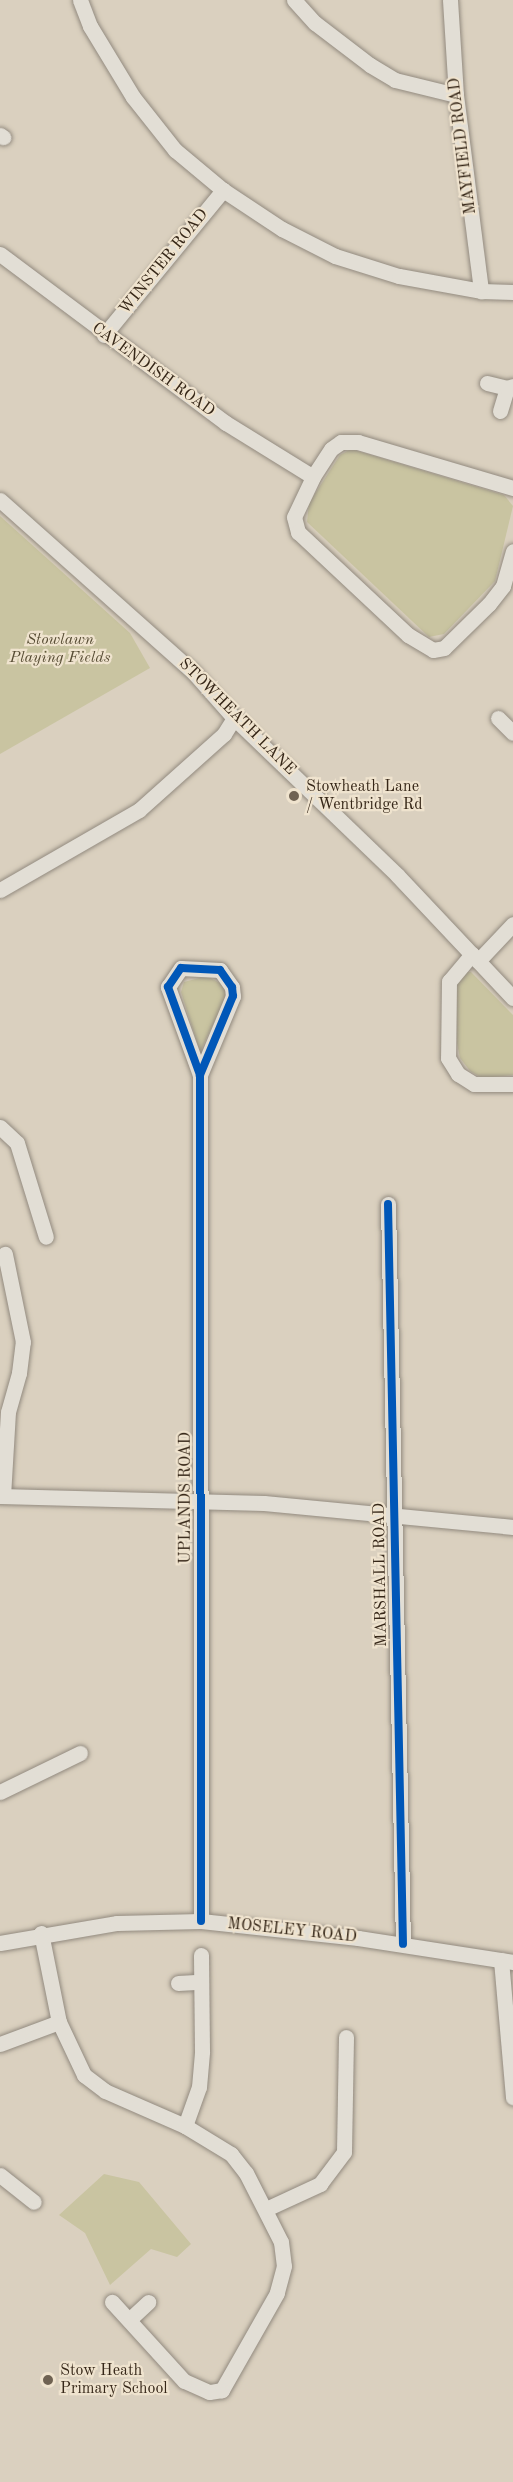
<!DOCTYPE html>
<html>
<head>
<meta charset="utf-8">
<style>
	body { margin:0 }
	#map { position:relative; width:513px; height:2482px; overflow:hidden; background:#dad0bf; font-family:"Old Standard TT",serif }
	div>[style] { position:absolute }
	.green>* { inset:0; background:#c9c4a1 }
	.roads { filter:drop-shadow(0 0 2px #928a7f) drop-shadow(0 0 2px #928a7f) }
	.minor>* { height:15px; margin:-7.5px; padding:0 7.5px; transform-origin:7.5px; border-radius:7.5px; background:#e2ded5 }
	.cycleway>* { height:8px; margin:-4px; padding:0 4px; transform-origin:4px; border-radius:4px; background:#0057b8 }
	.dots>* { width:16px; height:16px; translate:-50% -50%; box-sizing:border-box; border:3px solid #efe3ce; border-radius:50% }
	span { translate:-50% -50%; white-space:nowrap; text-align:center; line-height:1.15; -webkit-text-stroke:4.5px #efe3ce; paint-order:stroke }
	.street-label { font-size:16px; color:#362718 }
	.park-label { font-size:16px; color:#574c34; font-style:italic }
	.poi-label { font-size:16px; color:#362718 }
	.left { translate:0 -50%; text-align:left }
</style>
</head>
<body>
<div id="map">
	<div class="green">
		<div style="clip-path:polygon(351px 449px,504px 495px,513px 506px,495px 581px,444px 634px,429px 637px,307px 522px,309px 503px,340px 455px)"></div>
		<div style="clip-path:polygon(0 516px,130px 633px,150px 668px,0 754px)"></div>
		<div style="clip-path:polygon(462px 972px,471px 972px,513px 1015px,513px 1075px,482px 1078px,470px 1071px,460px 1058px,457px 1043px,457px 982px)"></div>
		<div style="clip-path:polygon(207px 976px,225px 986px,225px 999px,200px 1052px,181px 992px,184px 982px)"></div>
		<div style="clip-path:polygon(104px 2174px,139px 2182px,191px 2244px,177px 2257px,151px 2249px,110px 2285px,85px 2233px,59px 2215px)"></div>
	</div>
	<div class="roads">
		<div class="minor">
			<div style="left:80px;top:0;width:28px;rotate:69deg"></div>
			<div style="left:90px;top:26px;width:83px;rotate:58.8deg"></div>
			<div style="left:133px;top:97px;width:68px;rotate:51.6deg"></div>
			<div style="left:175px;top:150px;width:62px;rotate:39.8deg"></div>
			<div style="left:223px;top:190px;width:71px;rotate:33.5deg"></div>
			<div style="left:282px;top:229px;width:59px;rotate:27deg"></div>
			<div style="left:335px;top:256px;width:67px;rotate:17.4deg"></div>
			<div style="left:399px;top:276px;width:83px;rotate:10.4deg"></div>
			<div style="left:481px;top:291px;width:32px;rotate:2deg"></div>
			<div style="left:294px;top:0;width:31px;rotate:48deg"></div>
			<div style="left:315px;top:23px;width:69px;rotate:37.4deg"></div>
			<div style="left:370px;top:65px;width:29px;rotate:31deg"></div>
			<div style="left:395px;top:80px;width:63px;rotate:13.8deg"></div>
			<div style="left:450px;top:0;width:95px;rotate:86.4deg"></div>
			<div style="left:456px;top:95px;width:198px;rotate:82.7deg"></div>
			<div style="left:0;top:135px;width:4px;rotate:34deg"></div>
			<div style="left:0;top:254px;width:282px;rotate:36.8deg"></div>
			<div style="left:226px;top:423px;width:102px;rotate:31.8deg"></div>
			<div style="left:104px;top:335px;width:188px;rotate:-50.6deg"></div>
			<div style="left:487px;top:383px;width:21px;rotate:14deg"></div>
			<div style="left:500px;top:411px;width:24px;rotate:-73deg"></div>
			<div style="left:507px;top:388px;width:6px;rotate:-18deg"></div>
			<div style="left:513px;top:488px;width:162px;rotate:-163.5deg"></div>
			<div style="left:358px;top:442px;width:17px;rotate:180deg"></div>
			<div style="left:341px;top:442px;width:12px;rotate:145deg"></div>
			<div style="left:331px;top:449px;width:33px;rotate:123deg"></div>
			<div style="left:313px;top:477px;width:44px;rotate:115.4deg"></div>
			<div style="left:294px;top:517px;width:16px;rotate:75deg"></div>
			<div style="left:298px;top:532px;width:151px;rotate:43.1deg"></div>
			<div style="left:408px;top:635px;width:29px;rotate:31deg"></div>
			<div style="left:433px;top:650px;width:11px;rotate:-10deg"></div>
			<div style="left:444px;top:648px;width:63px;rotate:-44.4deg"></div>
			<div style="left:489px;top:604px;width:23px;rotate:-52deg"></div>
			<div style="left:503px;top:586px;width:36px;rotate:-74deg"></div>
			<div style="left:0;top:500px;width:260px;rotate:41.7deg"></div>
			<div style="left:194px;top:673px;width:60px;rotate:48.4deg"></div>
			<div style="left:234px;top:718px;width:226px;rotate:43.9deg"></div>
			<div style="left:397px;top:875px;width:169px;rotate:46.7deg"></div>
			<div style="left:498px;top:718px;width:21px;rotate:45deg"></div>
			<div style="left:0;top:890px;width:160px;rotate:-29.9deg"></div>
			<div style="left:139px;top:810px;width:114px;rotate:-41.8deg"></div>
			<div style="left:224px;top:734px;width:19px;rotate:-58deg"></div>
			<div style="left:472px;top:954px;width:35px;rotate:130deg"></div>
			<div style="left:449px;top:981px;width:77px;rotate:90.7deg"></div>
			<div style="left:448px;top:1058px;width:19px;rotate:58deg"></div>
			<div style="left:458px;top:1074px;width:19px;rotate:32deg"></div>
			<div style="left:474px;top:1084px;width:39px"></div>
			<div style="left:478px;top:961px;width:51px;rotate:-46.6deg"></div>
			<div style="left:200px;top:1075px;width:94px;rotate:-110deg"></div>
			<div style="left:168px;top:987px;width:23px;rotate:-56deg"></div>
			<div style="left:181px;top:968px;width:39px;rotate:3deg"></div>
			<div style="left:220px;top:970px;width:21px;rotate:55deg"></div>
			<div style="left:232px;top:987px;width:9px;rotate:84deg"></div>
			<div style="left:233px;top:996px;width:86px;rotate:112.7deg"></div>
			<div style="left:200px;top:1075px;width:846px;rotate:89.93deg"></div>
			<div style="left:0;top:1127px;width:23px;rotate:43deg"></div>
			<div style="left:17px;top:1143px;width:98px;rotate:72.9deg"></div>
			<div style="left:388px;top:1204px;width:740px;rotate:88.84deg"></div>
			<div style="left:0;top:1496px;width:264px;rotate:1.5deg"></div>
			<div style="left:264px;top:1503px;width:250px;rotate:5.5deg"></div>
			<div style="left:3px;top:1496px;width:84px;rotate:-86.6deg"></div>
			<div style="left:8px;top:1412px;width:41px;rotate:-74.2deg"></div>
			<div style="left:19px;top:1373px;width:31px;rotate:-83deg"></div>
			<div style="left:23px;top:1342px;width:90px;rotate:-101.6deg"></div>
			<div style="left:0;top:1792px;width:89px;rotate:-26deg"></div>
			<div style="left:41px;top:1933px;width:91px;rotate:78.6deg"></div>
			<div style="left:59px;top:2022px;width:59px;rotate:64.7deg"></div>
			<div style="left:84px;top:2075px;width:26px;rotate:37deg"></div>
			<div style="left:105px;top:2091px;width:87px;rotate:23.6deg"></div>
			<div style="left:185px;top:2126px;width:54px;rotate:31.3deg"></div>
			<div style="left:231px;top:2154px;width:24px;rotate:52deg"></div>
			<div style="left:246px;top:2173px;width:77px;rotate:63.1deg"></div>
			<div style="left:281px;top:2242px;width:24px;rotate:83deg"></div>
			<div style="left:284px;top:2266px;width:28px;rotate:105deg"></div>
			<div style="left:277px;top:2293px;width:112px;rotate:119.6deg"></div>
			<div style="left:222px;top:2390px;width:13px;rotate:171deg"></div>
			<div style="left:209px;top:2392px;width:27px;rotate:-156deg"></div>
			<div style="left:184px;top:2381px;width:107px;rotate:-132.3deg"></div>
			<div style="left:0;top:1943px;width:119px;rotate:-9.7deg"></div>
			<div style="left:117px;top:1923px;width:84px;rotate:-1.4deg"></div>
			<div style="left:201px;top:1921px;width:158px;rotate:6.2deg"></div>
			<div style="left:358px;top:1938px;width:157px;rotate:8.8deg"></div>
			<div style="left:501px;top:1960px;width:138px;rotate:85deg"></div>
			<div style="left:178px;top:1983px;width:22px;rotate:-3deg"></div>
			<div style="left:0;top:2044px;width:63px;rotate:-20.4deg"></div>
			<div style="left:185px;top:2126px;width:41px;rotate:-70.3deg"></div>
			<div style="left:199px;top:2087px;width:36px;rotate:-85deg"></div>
			<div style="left:202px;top:2051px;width:96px;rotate:-90.6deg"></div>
			<div style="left:0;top:2175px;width:43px;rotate:38.5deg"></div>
			<div style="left:266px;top:2209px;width:60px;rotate:-24.8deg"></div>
			<div style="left:320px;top:2184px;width:40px;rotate:-53deg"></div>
			<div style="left:344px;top:2152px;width:115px;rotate:-89deg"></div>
			<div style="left:130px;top:2319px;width:25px;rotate:-43deg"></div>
		</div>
	</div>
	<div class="cycleway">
		<div style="left:200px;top:1075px;width:94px;rotate:-110deg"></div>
		<div style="left:168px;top:987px;width:23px;rotate:-56deg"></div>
		<div style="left:181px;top:968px;width:39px;rotate:3deg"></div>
		<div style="left:220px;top:970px;width:21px;rotate:55deg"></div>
		<div style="left:232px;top:987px;width:9px;rotate:84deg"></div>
		<div style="left:233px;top:996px;width:86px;rotate:112.7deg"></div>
		<div style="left:200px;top:1075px;width:846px;rotate:89.93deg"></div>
		<div style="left:388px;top:1204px;width:740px;rotate:88.84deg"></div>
	</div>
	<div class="dots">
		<div style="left:294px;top:796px;background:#6f6252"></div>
		<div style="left:48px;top:2380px;background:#6f6252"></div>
	</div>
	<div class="street-label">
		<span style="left:463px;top:146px;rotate:-97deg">MAYFIELD ROAD</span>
		<span style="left:164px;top:262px;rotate:-51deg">WINSTER ROAD</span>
		<span style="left:153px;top:370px;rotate:36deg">CAVENDISH ROAD</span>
		<span style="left:237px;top:717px;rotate:45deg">STOWHEATH LANE</span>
		<span style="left:186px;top:1498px;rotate:-90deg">UPLANDS ROAD</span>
		<span style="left:381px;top:1575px;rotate:-91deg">MARSHALL ROAD</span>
		<span style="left:292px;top:1931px;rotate:6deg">MOSELEY ROAD</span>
	</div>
	<div class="park-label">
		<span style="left:60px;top:649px">Stowlawn<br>Playing Fields</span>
	</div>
	<div class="poi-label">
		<span class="left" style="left:306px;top:796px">Stowheath Lane<br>/ Wentbridge Rd</span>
		<span class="left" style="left:60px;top:2380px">Stow Heath<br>Primary School</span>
	</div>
</div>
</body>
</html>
